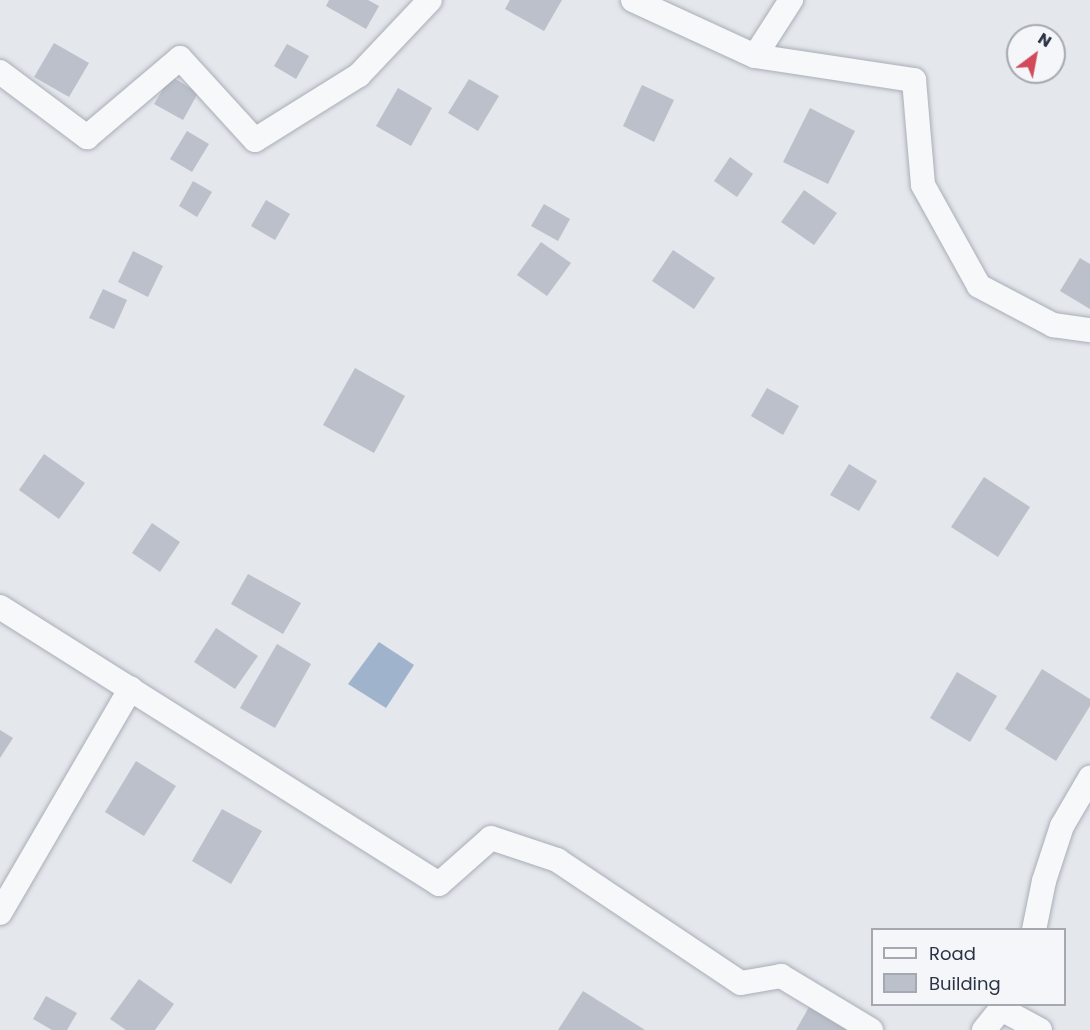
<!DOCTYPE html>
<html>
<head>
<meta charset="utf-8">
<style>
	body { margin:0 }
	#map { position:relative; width:1090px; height:1030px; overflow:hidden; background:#e4e7ec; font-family:Poppins,sans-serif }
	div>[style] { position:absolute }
	.water>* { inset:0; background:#9fb4cc }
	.building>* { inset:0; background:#bbc0ca }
	.roads { filter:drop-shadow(0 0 2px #a9aeb7) drop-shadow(0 0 2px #a9aeb7) }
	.street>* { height:24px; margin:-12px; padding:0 12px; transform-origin:12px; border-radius:12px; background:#f7f8fa }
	span { translate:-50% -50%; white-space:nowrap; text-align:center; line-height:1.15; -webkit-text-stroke:4.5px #f4f6f9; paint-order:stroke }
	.legend { position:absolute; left:871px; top:928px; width:195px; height:78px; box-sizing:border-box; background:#f4f6f9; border:2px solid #a4a8b1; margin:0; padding:8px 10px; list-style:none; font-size:18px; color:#2b3445 }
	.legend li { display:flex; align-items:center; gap:12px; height:30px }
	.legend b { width:30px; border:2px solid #a4a8b1 }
	.north { position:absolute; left:1006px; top:24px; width:60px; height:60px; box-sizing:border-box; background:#f4f6f9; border:2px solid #a4a8b1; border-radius:50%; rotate:32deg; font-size:16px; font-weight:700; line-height:24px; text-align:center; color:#2b3445 }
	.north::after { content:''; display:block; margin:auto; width:21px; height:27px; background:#d1495b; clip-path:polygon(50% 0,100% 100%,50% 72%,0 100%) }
</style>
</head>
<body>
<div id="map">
	<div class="water">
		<div style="clip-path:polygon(379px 642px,414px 665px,386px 708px,348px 684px)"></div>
	</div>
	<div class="building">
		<div style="clip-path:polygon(329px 0,368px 0,379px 6px,366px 29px,326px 6px)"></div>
		<div style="clip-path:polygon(510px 0,562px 0,544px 31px,505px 9px)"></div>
		<div style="clip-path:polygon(54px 43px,89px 63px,69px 97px,34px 77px)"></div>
		<div style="clip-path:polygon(287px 44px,309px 56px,296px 79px,274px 66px)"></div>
		<div style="clip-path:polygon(171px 76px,198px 93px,183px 120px,154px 104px)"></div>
		<div style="clip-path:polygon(469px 79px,499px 96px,478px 131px,448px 113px)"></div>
		<div style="clip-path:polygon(642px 85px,674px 100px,654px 142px,623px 126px)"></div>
		<div style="clip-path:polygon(398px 88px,432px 108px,411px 146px,376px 126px)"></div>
		<div style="clip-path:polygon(810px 108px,855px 131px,828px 184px,783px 162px)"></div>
		<div style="clip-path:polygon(187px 131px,209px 144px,192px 172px,170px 159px)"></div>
		<div style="clip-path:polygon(730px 157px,753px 174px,737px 197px,714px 181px)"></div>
		<div style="clip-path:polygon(193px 181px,212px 192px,197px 217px,179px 206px)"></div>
		<div style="clip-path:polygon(804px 190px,837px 213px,814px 245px,781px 222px)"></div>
		<div style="clip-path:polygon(266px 200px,290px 214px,275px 240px,251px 226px)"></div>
		<div style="clip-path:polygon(544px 204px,570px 219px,558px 241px,531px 226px)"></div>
		<div style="clip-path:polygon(541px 242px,571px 263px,547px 296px,517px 275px)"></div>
		<div style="clip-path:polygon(673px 250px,715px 278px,694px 309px,652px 281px)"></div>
		<div style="clip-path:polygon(133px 251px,163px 266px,148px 297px,118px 282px)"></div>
		<div style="clip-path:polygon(1080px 258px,1090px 264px,1090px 309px,1060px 291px)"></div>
		<div style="clip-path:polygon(103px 289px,127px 300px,114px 329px,89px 318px)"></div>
		<div style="clip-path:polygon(355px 368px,405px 396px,374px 453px,323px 425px)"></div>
		<div style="clip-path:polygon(767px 388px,799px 406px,783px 435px,751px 416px)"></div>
		<div style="clip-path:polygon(44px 454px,85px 483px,59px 519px,19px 490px)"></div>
		<div style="clip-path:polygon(849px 464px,877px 481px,859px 511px,830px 495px)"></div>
		<div style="clip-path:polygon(984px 477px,1030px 507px,998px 557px,951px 527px)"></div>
		<div style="clip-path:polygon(152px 523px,180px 542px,160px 572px,132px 553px)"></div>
		<div style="clip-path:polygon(248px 574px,301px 603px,283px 634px,231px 604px)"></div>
		<div style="clip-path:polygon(216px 628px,258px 656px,235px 689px,194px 662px)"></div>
		<div style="clip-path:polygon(277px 644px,311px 664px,275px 728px,240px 708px)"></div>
		<div style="clip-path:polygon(1042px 669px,1090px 699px,1090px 706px,1056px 761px,1005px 729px)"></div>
		<div style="clip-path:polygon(957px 672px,997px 696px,970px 742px,930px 718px)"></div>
		<div style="clip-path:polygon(0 730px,13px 738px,0 758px)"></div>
		<div style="clip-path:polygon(136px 761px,176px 786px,144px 836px,105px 812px)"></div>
		<div style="clip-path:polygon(222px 809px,262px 831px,231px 884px,192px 861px)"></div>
		<div style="clip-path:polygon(139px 979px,174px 1004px,155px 1030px,126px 1030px,110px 1019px)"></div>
		<div style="clip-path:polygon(583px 991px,645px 1030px,558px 1030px)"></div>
		<div style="clip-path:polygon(46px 996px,77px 1013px,67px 1030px,52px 1030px,33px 1019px)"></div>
		<div style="clip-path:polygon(809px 1007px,847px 1030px,796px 1030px)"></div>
	</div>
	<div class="roads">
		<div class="street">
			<div style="left:633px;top:0;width:134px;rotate:24.7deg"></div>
			<div style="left:755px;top:56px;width:67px;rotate:-57.3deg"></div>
			<div style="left:755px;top:56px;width:161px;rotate:8.6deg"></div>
			<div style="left:914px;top:80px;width:105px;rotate:85.1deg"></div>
			<div style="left:923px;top:185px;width:115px;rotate:61deg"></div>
			<div style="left:979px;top:286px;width:84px;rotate:27.8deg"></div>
			<div style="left:1053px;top:325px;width:37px;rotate:8deg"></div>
			<div style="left:0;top:72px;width:109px;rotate:36.8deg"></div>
			<div style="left:87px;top:137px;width:122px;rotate:-40.3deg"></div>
			<div style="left:180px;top:58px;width:111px;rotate:47.6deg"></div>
			<div style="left:255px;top:140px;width:123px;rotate:-32deg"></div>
			<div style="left:359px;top:75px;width:103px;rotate:-46.6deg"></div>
			<div style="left:0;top:607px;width:519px;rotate:32.25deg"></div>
			<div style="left:439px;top:884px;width:69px;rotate:-41.5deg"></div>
			<div style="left:491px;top:838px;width:70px;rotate:18.4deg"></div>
			<div style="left:557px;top:860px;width:221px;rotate:33.8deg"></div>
			<div style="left:741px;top:983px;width:41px;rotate:-9.9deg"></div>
			<div style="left:781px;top:976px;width:105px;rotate:31deg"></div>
			<div style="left:0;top:913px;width:260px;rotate:-59.8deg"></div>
			<div style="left:1034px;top:930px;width:50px;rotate:-78.5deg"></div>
			<div style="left:1044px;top:881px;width:58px;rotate:-71.9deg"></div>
			<div style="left:1062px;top:826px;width:56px;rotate:-59.7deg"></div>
			<div style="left:1003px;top:1010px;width:42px;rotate:28.4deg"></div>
			<div style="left:984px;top:1030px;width:33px;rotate:-51deg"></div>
		</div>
	</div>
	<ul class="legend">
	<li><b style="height:8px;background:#f7f8fa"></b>Road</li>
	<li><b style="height:16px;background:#bbc0ca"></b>Building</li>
	</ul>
	<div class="north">N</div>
</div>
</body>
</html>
